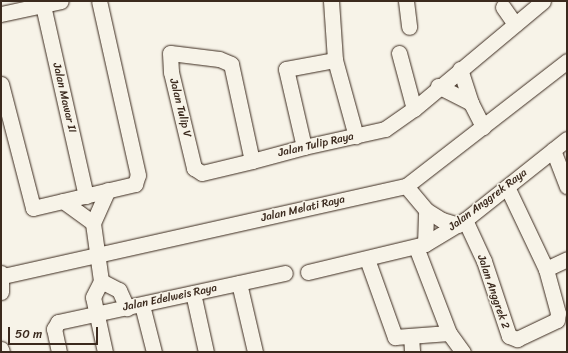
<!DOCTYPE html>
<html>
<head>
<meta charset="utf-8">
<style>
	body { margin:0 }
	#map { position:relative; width:568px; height:353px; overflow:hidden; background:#f7f3e8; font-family:Sriracha,sans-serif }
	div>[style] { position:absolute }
	.roads { filter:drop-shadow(0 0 1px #3b2a1e) drop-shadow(0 0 1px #3b2a1e) }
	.minor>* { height:15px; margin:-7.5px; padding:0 7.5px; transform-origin:7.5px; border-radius:7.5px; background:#f7f3e8 }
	span { translate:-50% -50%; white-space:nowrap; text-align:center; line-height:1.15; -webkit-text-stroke:3px #f7f3e8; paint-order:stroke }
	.street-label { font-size:11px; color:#3b2a1e }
	.frame { position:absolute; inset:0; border:2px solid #3b2a1e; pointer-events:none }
	.scale { position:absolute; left:8px; top:327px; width:90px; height:18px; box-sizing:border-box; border:2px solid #3b2a1e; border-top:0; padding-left:5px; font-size:12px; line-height:14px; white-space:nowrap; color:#3b2a1e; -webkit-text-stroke:3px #f7f3e8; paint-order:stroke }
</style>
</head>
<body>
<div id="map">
	<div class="roads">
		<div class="minor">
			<div style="left:42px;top:1px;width:200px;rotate:77.3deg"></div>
			<div style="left:331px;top:1px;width:59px;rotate:86.1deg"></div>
			<div style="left:335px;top:60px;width:79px;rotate:74.6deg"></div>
			<div style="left:406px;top:1px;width:26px;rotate:83deg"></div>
			<div style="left:503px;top:7px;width:21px;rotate:55deg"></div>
			<div style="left:1px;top:14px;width:61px;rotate:-12.2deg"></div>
			<div style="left:399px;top:53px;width:58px;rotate:75deg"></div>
			<div style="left:460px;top:69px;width:36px;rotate:72deg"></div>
			<div style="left:471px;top:103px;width:27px;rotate:63deg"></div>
			<div style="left:1px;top:84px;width:128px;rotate:75.5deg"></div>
			<div style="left:33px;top:208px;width:105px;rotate:-13.2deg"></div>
			<div style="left:135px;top:184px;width:9px;rotate:-72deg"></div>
			<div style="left:138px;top:175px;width:178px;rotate:-102.6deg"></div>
			<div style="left:438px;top:86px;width:37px;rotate:27deg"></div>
			<div style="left:304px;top:147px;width:80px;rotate:-103deg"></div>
			<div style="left:286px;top:69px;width:50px;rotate:-10.4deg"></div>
			<div style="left:553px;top:150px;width:39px;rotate:69deg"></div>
			<div style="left:252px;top:161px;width:99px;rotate:-102.2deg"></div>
			<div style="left:231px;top:64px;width:13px;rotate:-157deg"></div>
			<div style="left:219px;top:59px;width:49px;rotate:-173deg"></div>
			<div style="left:170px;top:53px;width:19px;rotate:87deg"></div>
			<div style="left:171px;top:72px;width:99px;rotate:76.5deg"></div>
			<div style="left:194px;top:168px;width:9px;rotate:32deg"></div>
			<div style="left:202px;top:173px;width:51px;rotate:-13.5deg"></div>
			<div style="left:252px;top:161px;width:54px;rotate:-15.1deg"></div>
			<div style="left:304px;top:147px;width:83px;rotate:-12.5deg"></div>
			<div style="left:385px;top:129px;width:35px;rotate:-35deg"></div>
			<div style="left:414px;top:109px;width:168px;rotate:-39.9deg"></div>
			<div style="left:406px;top:186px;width:31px;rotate:50deg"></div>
			<div style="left:426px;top:210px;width:19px;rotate:32deg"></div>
			<div style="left:442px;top:220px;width:17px;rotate:17deg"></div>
			<div style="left:63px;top:201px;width:37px;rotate:36deg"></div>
			<div style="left:465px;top:220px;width:45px;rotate:65.1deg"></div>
			<div style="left:484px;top:261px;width:79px;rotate:71.6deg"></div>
			<div style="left:509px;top:336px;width:9px;rotate:21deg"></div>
			<div style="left:517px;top:339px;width:44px;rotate:-25.4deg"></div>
			<div style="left:557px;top:320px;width:7px;rotate:-82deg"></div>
			<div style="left:558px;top:313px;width:46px;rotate:-105.3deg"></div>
			<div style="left:546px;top:269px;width:91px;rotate:-115.4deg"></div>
			<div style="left:425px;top:244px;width:34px;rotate:-88deg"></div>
			<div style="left:416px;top:247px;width:92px;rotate:69deg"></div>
			<div style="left:449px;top:333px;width:24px;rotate:54deg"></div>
			<div style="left:367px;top:259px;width:83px;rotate:70.3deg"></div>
			<div style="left:395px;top:337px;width:54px;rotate:-4.2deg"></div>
			<div style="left:546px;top:269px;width:23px;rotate:-25deg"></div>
			<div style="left:308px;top:272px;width:120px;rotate:-13.5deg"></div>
			<div style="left:425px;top:244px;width:47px;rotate:-31deg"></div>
			<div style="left:465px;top:220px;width:130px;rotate:-38.5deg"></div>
			<div style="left:1px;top:273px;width:19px;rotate:90deg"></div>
			<div style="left:3px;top:276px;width:413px;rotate:-12.6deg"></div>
			<div style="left:406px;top:186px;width:204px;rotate:-37.8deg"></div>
			<div style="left:101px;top:281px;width:20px;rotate:27deg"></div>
			<div style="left:119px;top:290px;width:20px;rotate:66deg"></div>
			<div style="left:239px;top:283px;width:71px;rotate:76.9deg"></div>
			<div style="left:193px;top:293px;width:60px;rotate:77.6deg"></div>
			<div style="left:142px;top:305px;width:49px;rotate:75.7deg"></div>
			<div style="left:411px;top:336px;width:16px;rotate:86deg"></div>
			<div style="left:1px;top:349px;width:3px;rotate:72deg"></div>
			<div style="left:59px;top:352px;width:24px;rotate:-102deg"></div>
			<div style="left:54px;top:329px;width:8px;rotate:-60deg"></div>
			<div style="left:58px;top:322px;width:232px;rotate:-12.2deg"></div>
			<div style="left:105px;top:352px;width:56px;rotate:-102.3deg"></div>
			<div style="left:93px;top:297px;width:18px;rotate:-63deg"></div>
			<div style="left:101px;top:281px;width:59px;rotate:-97.9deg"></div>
			<div style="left:93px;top:223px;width:36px;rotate:-66deg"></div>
		</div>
	</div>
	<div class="street-label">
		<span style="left:64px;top:98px;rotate:77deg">Jalan Mawar II</span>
		<span style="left:180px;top:108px;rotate:76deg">Jalan Tulip V</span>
		<span style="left:316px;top:145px;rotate:-13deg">Jalan Tulip Raya</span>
		<span style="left:488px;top:200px;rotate:-37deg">Jalan Anggrek Raya</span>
		<span style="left:303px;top:209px;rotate:-13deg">Jalan Melati Raya</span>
		<span style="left:493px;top:292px;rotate:71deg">Jalan Anggrek 2</span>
		<span style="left:170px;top:298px;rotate:-12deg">Jalan Edelweis Raya</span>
	</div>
	<div class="frame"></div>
	<div class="scale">50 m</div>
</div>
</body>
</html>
